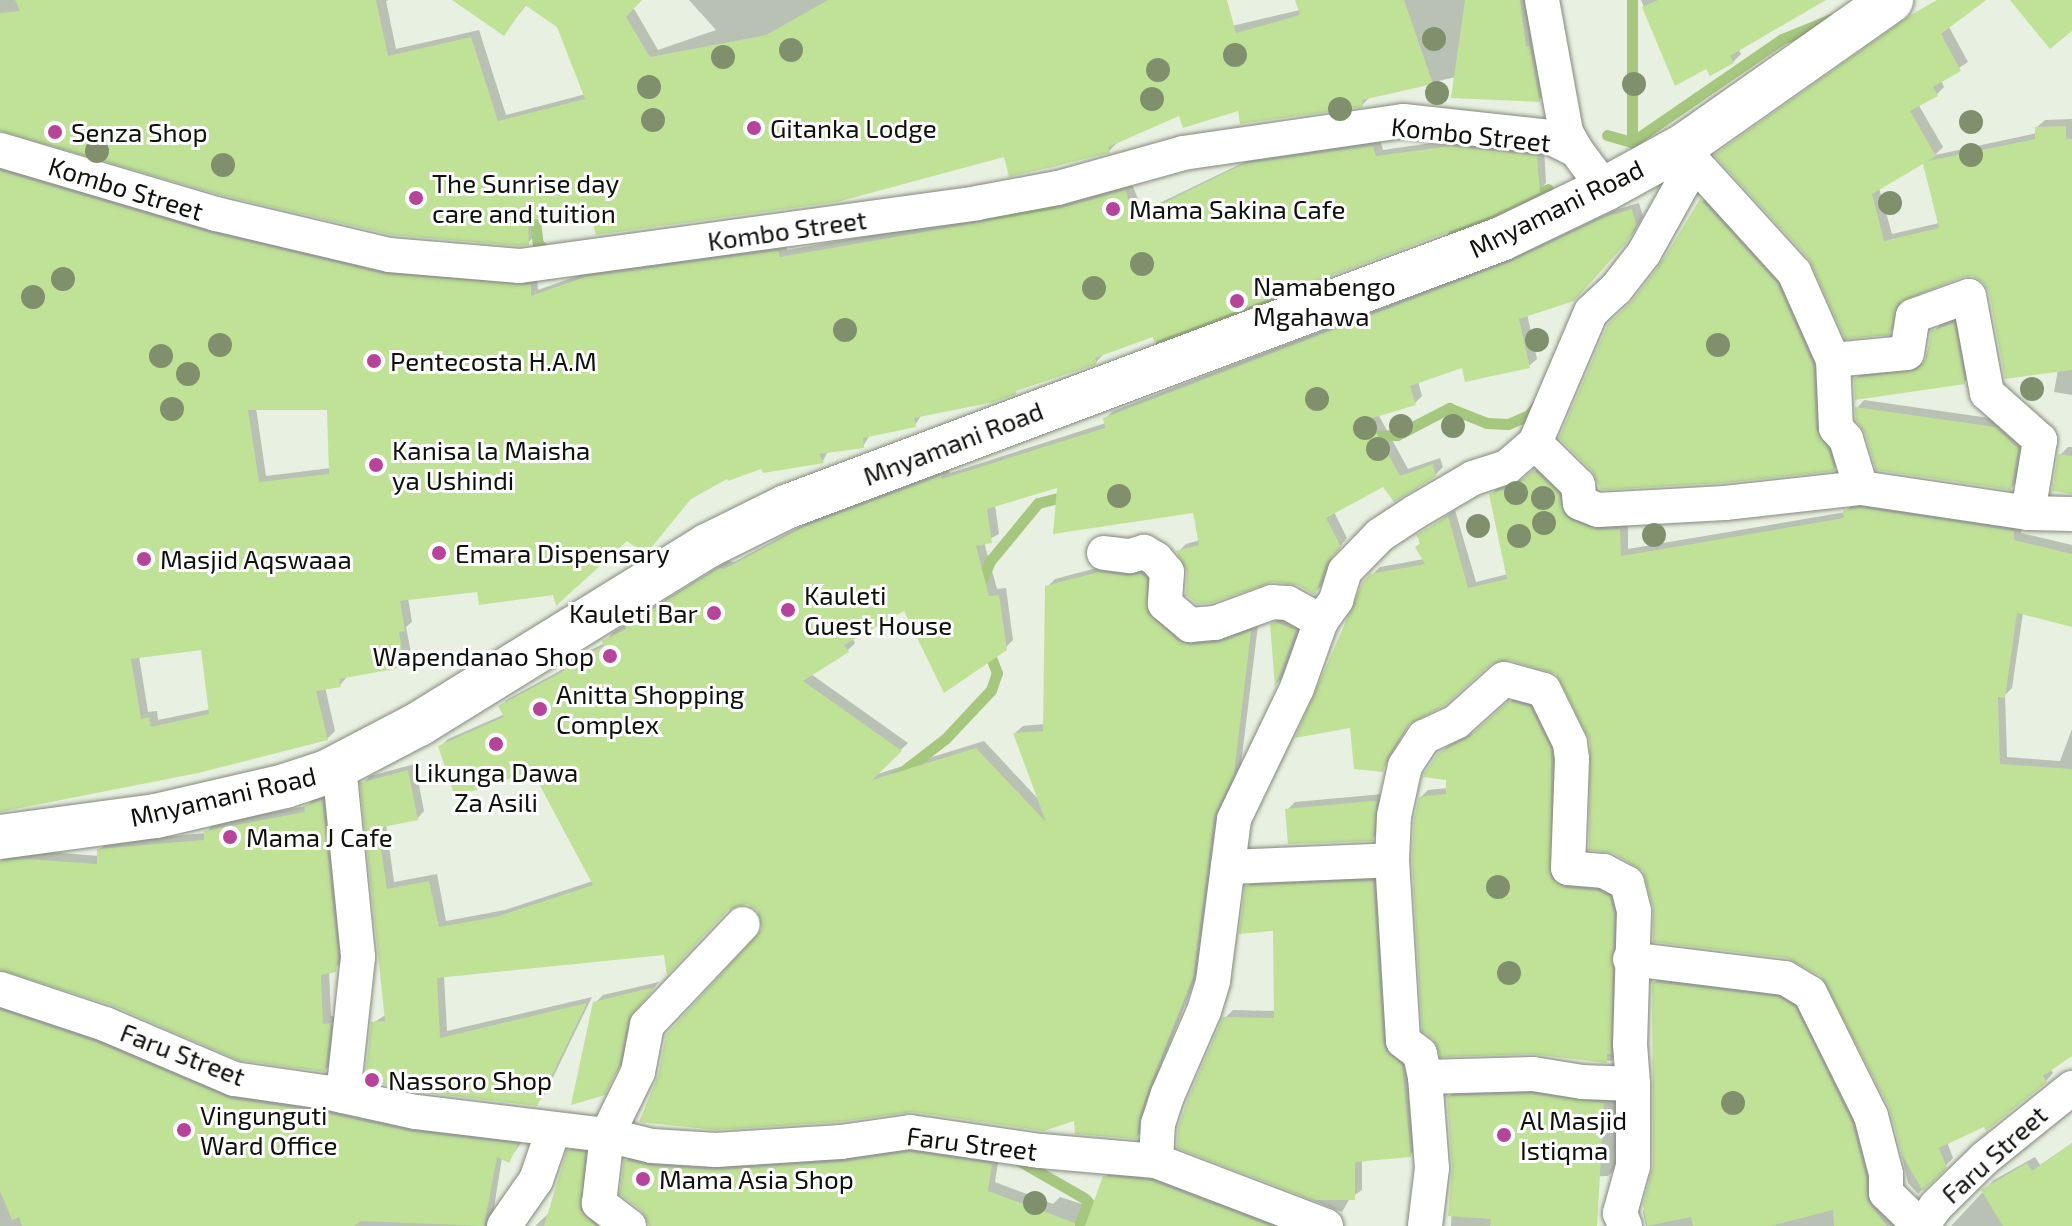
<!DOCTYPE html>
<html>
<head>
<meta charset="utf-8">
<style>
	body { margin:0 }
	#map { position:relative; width:2072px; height:1226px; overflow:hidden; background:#e8f0e1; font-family:"Exo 2",sans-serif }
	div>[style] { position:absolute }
	.shadow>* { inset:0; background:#0003 }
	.stream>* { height:11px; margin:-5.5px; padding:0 5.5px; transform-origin:5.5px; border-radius:5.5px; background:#a5c77e }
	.building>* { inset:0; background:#bfe297 }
	.roads { filter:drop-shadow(0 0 2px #82897b) drop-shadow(0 0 2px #82897b) }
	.street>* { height:34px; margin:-17px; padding:0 17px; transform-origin:17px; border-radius:17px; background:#fff }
	.secondary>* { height:44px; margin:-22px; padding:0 22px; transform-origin:22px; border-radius:22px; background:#fff }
	.trees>* { width:24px; height:24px; margin:-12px; border-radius:50%; background:#81906c }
	.dots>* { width:22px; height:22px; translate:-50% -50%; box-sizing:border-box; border:4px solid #fff; border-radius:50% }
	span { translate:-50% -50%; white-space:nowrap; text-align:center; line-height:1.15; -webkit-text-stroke:6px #fff; paint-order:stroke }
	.poi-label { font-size:26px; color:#0e110c }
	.left { translate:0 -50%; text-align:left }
	.right { translate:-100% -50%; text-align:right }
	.street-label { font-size:26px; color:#0e110c }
</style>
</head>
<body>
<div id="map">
	<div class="shadow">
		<div style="clip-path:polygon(0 0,389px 0,386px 1px,396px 49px,479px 30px,506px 115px,586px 94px,559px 25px,527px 4px,504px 33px,456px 0,640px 0,633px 7px,658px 50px,716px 30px,689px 0,1177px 0,1096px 58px,1300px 10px,1297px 0,1530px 0,1547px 92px,1539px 100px,1456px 77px,1371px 96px,1362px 105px,1181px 113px,1117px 143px,1109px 151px,1053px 167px,1011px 174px,1006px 154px,593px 215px,536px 218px,536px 234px,528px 243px,0 123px)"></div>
		<div style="clip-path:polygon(1641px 0,1822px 0,1738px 49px,1741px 54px,1733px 62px,1707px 66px,1676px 83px)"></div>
		<div style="clip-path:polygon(evenodd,1937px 5px,1968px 62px,1941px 80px,1944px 87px,1937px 94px,1918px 104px,1943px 147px,1935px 155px,2037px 133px,2037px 127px,2045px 120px,2072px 119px,2072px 395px,2054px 392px,2058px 370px,1986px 282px,1975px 275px,1962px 275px,1906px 295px,1901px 302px,1897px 325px,1889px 333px,1811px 258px,1937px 5px,1924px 161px,1939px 223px,1892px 234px,1879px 188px,1924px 161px)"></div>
		<div style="clip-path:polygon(evenodd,1380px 139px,1383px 150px,1459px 139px,1544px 149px,1546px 183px,1538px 191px,1154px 334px,1104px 354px,1096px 362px,1020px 387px,1015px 392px,922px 414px,915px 425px,870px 435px,863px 446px,828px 451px,823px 461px,762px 466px,728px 476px,627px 539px,554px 592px,479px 590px,408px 598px,412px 622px,406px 627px,412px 658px,404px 666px,347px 677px,340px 685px,325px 687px,335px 731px,327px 739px,0 810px,0 160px,537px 278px,538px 290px,594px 270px,786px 244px,787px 250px,1071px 201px,1132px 184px,1143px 211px,1253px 158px,1380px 139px,256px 408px,329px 408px,331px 468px,266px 476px,256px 408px,1380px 139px,203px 648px,211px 709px,158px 720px,157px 711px,148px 712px,139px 656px,203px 648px)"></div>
		<div style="clip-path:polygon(1709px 192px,1784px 275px,1820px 356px,1842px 461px,1834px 469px,1635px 301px)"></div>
		<div style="clip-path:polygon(1639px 203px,1643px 216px,1634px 232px,1582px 291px,1527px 314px,1537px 359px,1529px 366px,1464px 365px,1418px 381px,1422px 396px,1415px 403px,1378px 414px,1408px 469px,1440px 458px,1443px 467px,1435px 475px,1384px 485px,1334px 512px,1347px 538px,1333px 555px,1322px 585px,1315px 592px,1298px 583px,1189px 572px,1178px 552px,1186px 544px,1200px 540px,1194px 511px,1059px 485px,995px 505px,999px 534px,984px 542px,997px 589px,1006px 588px,1013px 640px,1005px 648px,905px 608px,852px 638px,855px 643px,848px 650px,811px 674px,908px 743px,874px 775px,984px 741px,1040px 801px,1015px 733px,1023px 726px,1045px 724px,1047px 587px,1055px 579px,1108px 565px,1149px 567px,1154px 605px,1258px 625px,1241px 764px,1221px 807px,1200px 967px,1156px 1078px,1146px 1109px,1144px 1130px,1136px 1137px,1075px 1118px,764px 930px,759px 909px,747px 902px,728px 908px,665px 952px,444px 976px,447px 1031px,592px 997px,544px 1096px,536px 1104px,373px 1023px,387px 1014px,363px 783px,370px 776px,415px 764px,424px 811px,417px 819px,386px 824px,394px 882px,437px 874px,446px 921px,505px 910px,593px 881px,533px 768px,440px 747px,448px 739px,505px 714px,500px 706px,508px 699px,565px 668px,572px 659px,605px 643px,612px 633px,728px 561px,734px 562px,811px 521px,949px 470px,950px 473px,1106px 423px,1105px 419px,1113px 411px,1520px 255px,1615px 210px)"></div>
		<div style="clip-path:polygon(1961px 317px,1972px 375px,1964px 382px,1856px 379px,1863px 371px,1924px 364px,1933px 332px,1941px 324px)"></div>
		<div style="clip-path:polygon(1864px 400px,2003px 420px,2025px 440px,2018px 481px,2011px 488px,1857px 408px)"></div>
		<div style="clip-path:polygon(2068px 447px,2072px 447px,2072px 492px,2060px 455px)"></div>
		<div style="clip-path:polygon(1543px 464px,1628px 522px,1628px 549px,1846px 512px,1853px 503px,2021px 524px,2021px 533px,2072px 545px,2072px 625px,2023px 613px,2012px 688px,2005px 695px,2007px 757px,2060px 761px,2072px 729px,2072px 1053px,2050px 1068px,2053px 1073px,2046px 1081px,1985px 1124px,1947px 1142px,1953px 1158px,1918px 1194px,1908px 1183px,1891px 1106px,1822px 974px,1788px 956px,1655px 906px,1645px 870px,1592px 740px,1558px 673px,1509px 658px,1490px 662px,1411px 721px,1382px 770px,1364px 583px,1380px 567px,1424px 559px,1418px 536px,1455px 510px,1476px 582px,1508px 574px,1491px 494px,1499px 487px,1524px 479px)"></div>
		<div style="clip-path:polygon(1280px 617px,1303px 623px,1282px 678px,1277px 683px,1272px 625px)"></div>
		<div style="clip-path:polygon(1518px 695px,1537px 700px,1557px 741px,1557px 869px,1617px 889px,1618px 1054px,1611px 1061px,1533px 1052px,1420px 798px,1428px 790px,1448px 788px,1439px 754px,1448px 746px,1479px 730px)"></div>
		<div style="clip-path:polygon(330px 793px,344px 961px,329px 971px,331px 1016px,338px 1016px,333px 1062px,325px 1070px,0 968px,0 862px,8px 854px,37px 851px,99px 856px,99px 850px,108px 842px,206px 833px,214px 823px,307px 806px,315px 798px)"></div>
		<div style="clip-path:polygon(1383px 794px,1380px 831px,1372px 839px,1287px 810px,1295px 802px)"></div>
		<div style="clip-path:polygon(1380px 874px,1409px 1057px,1418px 1147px,1410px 1155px,1362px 1160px,1362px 1190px,1350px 1198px,1342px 1212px,1179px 1146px,1225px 1018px,1233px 1010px,1276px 1011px,1275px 929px,1247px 887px,1255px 879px)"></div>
		<div style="clip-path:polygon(1662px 975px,1787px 990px,1802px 999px,1908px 1226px,1646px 1226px,1643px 1212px,1655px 1166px,1654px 983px)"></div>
		<div style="clip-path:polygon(659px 982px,634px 1011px,626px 1056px,604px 1093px,595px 1003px,603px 995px)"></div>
		<div style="clip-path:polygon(0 998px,107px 1035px,525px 1137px,509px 1160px,502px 1158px,491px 1226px,0 1226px)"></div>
		<div style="clip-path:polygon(1541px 1087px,1621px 1096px,1617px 1167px,1608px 1176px,1573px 1177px,1574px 1226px,1451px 1226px,1454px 1166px,1449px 1097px,1457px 1089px)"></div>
		<div style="clip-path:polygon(578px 1143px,592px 1145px,616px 1226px,535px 1226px,549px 1213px,569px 1151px)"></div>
		<div style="clip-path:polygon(2072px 1143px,2072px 1226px,1951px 1226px,1994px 1180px,2035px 1157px,2040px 1165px)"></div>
		<div style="clip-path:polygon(920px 1145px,999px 1156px,995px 1182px,1053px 1204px,1060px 1197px,1094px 1208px,1105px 1178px,1113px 1169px,1161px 1173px,1299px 1226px,650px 1226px,626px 1161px,634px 1152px)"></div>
	</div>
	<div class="stream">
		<div style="left:1632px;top:0;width:142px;rotate:90deg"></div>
		<div style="left:1607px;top:135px;width:26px;rotate:16deg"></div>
		<div style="left:1632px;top:142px;width:182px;rotate:-34.5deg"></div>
		<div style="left:1782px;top:39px;width:53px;rotate:-22.2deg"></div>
		<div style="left:533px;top:205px;width:39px;rotate:83deg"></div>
		<div style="left:538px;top:244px;width:16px;rotate:40deg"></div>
		<div style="left:990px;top:213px;width:30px;rotate:2deg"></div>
		<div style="left:1020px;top:214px;width:33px;rotate:-16deg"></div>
		<div style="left:1453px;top:234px;width:105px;rotate:-25.3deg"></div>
		<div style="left:1161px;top:343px;width:139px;rotate:-20.7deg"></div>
		<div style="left:1366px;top:437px;width:31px;rotate:-4deg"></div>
		<div style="left:1397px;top:435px;width:59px;rotate:-27.4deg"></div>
		<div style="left:1449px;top:408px;width:41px;rotate:21.5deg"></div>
		<div style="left:1487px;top:423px;width:21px;rotate:3deg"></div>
		<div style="left:1508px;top:424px;width:23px;rotate:-23deg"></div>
		<div style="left:1529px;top:415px;width:13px;rotate:-51deg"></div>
		<div style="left:979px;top:587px;width:28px;rotate:-67deg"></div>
		<div style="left:990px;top:561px;width:75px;rotate:-50.4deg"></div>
		<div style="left:1038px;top:503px;width:32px;rotate:-14deg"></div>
		<div style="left:893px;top:779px;width:67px;rotate:-37.7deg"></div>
		<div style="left:946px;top:738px;width:66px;rotate:-46.8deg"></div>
		<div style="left:991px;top:690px;width:18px;rotate:-71deg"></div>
		<div style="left:997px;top:673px;width:28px;rotate:-111deg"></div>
		<div style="left:1018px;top:1160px;width:76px;rotate:29.9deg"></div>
		<div style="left:1084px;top:1198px;width:6px;rotate:45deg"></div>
		<div style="left:1088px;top:1202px;width:26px;rotate:111deg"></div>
	</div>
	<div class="building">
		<div style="clip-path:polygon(15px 0,376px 0,388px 56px,471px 37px,498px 121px,585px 99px,557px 27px,525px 5px,504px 36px,452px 0,642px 0,626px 17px,650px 57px,766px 35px,828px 0,1227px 0,1236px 33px,1300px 15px,1295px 0,1404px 0,1433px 84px,1362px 100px,1363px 107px,1240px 124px,1238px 111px,1183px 128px,1179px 116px,1108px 147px,1110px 153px,1009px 177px,1004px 157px,837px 202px,596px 235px,591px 217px,528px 220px,529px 245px,519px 246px,392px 235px,221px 195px,0 131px,0 13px,20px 11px)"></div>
		<div style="clip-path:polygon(1465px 0,1520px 0,1526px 47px,1529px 46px,1540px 102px,1451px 98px)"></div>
		<div style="clip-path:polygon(1658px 0,1826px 0,1730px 56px,1734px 63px,1710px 76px,1706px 69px,1675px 86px,1642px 7px)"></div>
		<div style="clip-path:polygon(evenodd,1937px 0,1986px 0,1941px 34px,1961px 71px,1933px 87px,1938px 96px,1910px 111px,1936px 156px,1928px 161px,2035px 139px,2035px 127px,2066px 126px,2066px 139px,2072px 139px,2072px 370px,2005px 379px,1989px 292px,1983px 282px,1973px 276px,1962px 277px,1898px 303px,1890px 335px,1845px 339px,1809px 259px,1714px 155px,1909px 16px,1937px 0,1923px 164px,1939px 228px,1884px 241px,1872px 194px,1923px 164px)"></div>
		<div style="clip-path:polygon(2010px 0,2072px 0,2072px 31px,2050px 49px)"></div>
		<div style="clip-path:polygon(evenodd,1373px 146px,1376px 156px,1450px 146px,1537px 156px,1540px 193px,1491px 216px,1197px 326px,1154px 342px,1153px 337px,1095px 358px,1097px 364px,1016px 391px,1016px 394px,994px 402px,914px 418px,916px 427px,863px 438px,864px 448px,819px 454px,824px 463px,763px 473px,761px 469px,728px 481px,727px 479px,691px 499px,646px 554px,627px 541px,556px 606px,553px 595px,479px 605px,477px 592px,400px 601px,405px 631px,399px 632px,405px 667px,339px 679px,341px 687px,316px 691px,328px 740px,198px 773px,0 812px,0 171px,210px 233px,384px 274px,531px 285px,531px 296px,585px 277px,778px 251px,780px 257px,1062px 208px,1125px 190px,1135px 217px,1243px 164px,1373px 146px,248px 410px,327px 410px,329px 474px,259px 482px,248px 410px,1373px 146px,201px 650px,209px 714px,151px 727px,149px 717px,141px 719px,131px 659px,201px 650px)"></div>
		<div style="clip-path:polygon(1700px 199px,1777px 283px,1813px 365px,1816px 429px,1828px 449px,1835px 471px,1723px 483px,1601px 490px,1592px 471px,1559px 438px,1608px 324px,1632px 301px,1660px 265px)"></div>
		<div style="clip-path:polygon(1632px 209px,1636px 225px,1627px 242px,1574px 301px,1519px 319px,1530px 368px,1465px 382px,1462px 368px,1410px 386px,1416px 405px,1369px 419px,1400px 476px,1433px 464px,1436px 476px,1394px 502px,1383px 487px,1326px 518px,1341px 547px,1326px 564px,1315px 595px,1297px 585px,1273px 582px,1211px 603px,1197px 604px,1186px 595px,1187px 572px,1176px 551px,1199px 545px,1193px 513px,1053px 534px,1057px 488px,987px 509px,992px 543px,976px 546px,989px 596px,999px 595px,1007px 650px,944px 693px,904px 611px,844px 645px,849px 652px,803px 681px,902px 751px,872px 780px,976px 748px,1046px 822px,1013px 733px,1043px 731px,1045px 586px,1099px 572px,1128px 576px,1141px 574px,1147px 579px,1147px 612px,1178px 641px,1192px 645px,1217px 643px,1251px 631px,1234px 774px,1214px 816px,1193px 977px,1149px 1088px,1139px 1118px,1137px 1139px,1075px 1134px,1074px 1121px,1044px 1131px,912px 1112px,839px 1122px,716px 1130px,639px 1122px,658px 1076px,666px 1035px,762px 929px,757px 910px,747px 904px,728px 910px,667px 975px,664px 955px,437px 978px,440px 1038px,587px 1003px,537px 1106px,419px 1092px,365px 1080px,371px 1022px,385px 1021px,360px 783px,408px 770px,418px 820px,378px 828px,387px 889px,429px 881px,439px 927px,496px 917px,593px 885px,532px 771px,455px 797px,438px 746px,504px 717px,498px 706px,564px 671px,562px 667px,604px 646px,602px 641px,626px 629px,625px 626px,719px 568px,724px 569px,801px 528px,941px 476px,942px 479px,1105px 428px,1103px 418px,1510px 262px,1605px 217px)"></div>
		<div style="clip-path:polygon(1954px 323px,1965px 384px,1855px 400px,1854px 378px,1917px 370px,1927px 357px,1931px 331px)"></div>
		<div style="clip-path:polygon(1855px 407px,1995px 427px,2018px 448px,2011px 490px,1876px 470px,1865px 433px,1856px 420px)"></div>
		<div style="clip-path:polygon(2058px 454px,2072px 456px,2072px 494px,2052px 491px)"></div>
		<div style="clip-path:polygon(1534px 470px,1559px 494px,1564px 514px,1572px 521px,1598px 530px,1620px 529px,1621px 556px,1844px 518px,1843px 510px,1861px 508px,2014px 531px,2014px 540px,2072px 554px,2072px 627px,2017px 613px,2005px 698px,1998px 697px,2000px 764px,2072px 769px,2072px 1056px,2043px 1076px,2047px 1082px,1986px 1131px,1984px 1127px,1939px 1148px,1947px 1168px,1923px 1191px,1902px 1155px,1889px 1107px,1821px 976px,1787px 958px,1653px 942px,1653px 907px,1643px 871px,1613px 853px,1589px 850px,1590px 741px,1556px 674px,1509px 660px,1491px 664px,1445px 705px,1408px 725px,1388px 756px,1383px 772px,1354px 769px,1350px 728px,1295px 738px,1363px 582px,1370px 574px,1425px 564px,1415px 547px,1421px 543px,1416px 535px,1448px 516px,1468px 588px,1507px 579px,1489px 494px,1514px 486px)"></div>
		<div style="clip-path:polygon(1275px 622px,1296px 630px,1275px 687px,1270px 624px)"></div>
		<div style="clip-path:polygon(1509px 701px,1530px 707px,1551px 749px,1551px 878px,1566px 888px,1598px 891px,1610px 897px,1614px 913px,1611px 1054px,1607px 1054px,1607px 1063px,1532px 1054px,1441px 1057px,1433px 1039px,1422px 1031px,1412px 860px,1414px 819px,1419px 797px,1446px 794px,1446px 780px,1423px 777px,1424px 774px,1438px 753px,1469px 737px)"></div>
		<div style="clip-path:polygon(322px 800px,338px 957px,336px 972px,321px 975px,323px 1024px,331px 1023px,325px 1072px,239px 1060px,111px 1005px,0 970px,0 861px,27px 859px,97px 864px,97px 849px,204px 840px,204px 831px,305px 812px,304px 806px)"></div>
		<div style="clip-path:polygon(1371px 801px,1377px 801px,1373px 841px,1288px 844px,1285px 809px)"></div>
		<div style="clip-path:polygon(1373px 881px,1383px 1042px,1386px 1051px,1402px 1065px,1411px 1157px,1355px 1162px,1355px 1200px,1313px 1200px,1177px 1148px,1178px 1128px,1187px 1101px,1223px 1017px,1274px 1018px,1273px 931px,1239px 934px,1245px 886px)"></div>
		<div style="clip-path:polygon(1652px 982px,1778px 997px,1795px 1007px,1852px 1123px,1866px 1177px,1867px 1200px,1887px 1226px,1834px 1226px,1833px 1210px,1770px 1226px,1693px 1226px,1691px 1217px,1647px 1226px,1643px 1205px,1653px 1166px)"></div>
		<div style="clip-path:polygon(655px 987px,628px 1020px,619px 1066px,605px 1095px,571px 1105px,593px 1002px)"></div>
		<div style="clip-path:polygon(0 1010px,98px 1043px,231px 1099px,320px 1112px,413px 1132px,518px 1144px,509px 1163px,497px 1157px,484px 1226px,361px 1221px,354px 1226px,22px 1226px,19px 1217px,12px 1220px,0 1191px)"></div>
		<div style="clip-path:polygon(1532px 1094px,1604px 1103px,1597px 1226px,1490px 1226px,1491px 1219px,1448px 1216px,1452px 1166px,1447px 1096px)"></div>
		<div style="clip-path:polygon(2072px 1143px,2072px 1226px,2003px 1226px,1981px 1190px,2027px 1163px,2032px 1171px)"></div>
		<div style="clip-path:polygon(567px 1150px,585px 1152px,580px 1210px,596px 1226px,544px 1226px)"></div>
		<div style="clip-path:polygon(910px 1152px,992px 1164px,988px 1191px,1075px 1223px,1075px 1226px,649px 1226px,642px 1211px,620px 1194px,624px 1160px,650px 1166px,717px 1170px,842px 1162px)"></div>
		<div style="clip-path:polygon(1103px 1176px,1151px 1181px,1270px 1226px,1085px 1226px)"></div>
	</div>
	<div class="roads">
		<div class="street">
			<div style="left:1542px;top:0;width:134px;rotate:79.7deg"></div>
			<div style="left:1566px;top:132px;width:21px;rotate:61deg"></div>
			<div style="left:0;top:150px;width:225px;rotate:16.5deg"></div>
			<div style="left:216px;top:214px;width:178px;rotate:13.3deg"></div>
			<div style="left:389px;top:255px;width:131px;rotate:4.8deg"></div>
			<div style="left:520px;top:266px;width:461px;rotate:-7.8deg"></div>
			<div style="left:977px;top:203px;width:82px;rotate:-10.5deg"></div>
			<div style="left:1058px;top:188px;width:130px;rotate:-15.6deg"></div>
			<div style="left:1183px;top:153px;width:222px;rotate:-8.3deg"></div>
			<div style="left:1403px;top:121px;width:148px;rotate:6.2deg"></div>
			<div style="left:1550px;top:137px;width:29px;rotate:27deg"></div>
			<div style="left:1576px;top:150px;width:49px;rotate:53.4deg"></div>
			<div style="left:1691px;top:159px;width:153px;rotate:47.7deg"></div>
			<div style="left:1794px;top:272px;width:96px;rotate:66.1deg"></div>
			<div style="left:1833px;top:360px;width:74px;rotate:-5.4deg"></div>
			<div style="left:1907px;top:353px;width:37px;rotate:-81deg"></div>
			<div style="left:1913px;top:316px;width:59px;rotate:-19.7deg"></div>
			<div style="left:1969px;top:296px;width:99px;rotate:79.5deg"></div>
			<div style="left:1987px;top:393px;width:71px;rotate:41.6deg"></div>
			<div style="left:2040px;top:440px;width:74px;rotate:99.3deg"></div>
			<div style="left:1833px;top:360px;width:68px;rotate:87.5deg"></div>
			<div style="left:1836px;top:428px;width:15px;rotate:48deg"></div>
			<div style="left:1846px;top:439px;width:51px;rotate:73deg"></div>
			<div style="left:1535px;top:443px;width:60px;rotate:44.3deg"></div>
			<div style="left:1578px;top:485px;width:18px;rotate:84deg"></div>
			<div style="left:1580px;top:503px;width:19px;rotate:21deg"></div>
			<div style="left:1598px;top:510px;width:127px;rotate:-3.2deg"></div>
			<div style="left:1725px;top:503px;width:137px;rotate:-6.3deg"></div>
			<div style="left:1861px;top:488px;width:169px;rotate:8.5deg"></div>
			<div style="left:2028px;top:513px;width:44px;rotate:1.3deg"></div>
			<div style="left:1104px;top:553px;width:26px;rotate:7deg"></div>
			<div style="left:1130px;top:556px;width:15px;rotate:-16deg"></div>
			<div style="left:1144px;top:552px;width:14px;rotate:30deg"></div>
			<div style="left:1156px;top:559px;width:17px;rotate:50deg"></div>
			<div style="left:1167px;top:572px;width:32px;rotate:94deg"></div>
			<div style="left:1165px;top:604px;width:33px;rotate:40deg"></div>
			<div style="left:1190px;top:625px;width:25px;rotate:-5deg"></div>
			<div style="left:1215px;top:623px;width:61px;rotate:-20.2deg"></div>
			<div style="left:1272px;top:602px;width:16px;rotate:4deg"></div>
			<div style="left:1288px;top:603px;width:38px;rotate:29deg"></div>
			<div style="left:327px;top:772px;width:20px;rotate:45deg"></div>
			<div style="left:341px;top:786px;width:172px;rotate:84.3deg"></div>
			<div style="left:358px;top:957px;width:140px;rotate:96.2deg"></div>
			<div style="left:1392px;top:860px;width:44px;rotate:-87.4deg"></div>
			<div style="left:1394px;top:816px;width:51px;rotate:-77.6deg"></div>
			<div style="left:1405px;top:766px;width:35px;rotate:-57deg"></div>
			<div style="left:1424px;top:737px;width:35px;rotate:-25deg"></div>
			<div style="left:1456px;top:722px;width:64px;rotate:-41.9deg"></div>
			<div style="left:1504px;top:679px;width:41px;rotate:15.4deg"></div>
			<div style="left:1544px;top:690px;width:59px;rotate:63.9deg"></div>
			<div style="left:1570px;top:743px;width:16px;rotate:83deg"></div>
			<div style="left:1572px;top:759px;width:109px;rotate:92.1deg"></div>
			<div style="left:1568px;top:868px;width:36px;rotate:5deg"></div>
			<div style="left:1604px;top:871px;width:26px;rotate:28deg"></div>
			<div style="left:1627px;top:883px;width:29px;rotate:76deg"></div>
			<div style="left:1634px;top:911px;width:133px;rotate:91.7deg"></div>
			<div style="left:1630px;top:1044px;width:40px;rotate:85.7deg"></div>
			<div style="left:1228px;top:867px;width:164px;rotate:-2.4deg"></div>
			<div style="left:1392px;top:860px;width:181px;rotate:86.5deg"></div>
			<div style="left:1403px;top:1041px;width:21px;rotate:37deg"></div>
			<div style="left:1420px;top:1054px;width:24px;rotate:78deg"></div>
			<div style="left:1425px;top:1077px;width:91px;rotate:85.6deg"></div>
			<div style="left:1432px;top:1168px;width:58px;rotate:96.9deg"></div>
			<div style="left:1630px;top:959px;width:156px;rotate:7deg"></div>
			<div style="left:1785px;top:978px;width:29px;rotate:31deg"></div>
			<div style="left:1810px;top:993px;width:137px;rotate:63.6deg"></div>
			<div style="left:1871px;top:1116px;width:60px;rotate:75.5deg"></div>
			<div style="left:1886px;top:1174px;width:19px;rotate:90deg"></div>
			<div style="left:1886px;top:1193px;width:35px;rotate:44deg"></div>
			<div style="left:1911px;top:1217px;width:14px;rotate:25deg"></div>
			<div style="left:0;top:989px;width:111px;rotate:18.4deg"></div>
			<div style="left:105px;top:1024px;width:140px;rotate:23.1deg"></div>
			<div style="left:234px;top:1079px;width:91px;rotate:8.2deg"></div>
			<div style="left:324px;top:1092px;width:94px;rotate:12.3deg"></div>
			<div style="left:416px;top:1112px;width:192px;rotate:6.9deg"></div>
			<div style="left:607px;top:1135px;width:46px;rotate:13.7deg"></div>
			<div style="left:652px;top:1146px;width:64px;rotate:3.6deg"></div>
			<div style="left:716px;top:1150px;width:125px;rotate:-3.7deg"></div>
			<div style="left:841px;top:1142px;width:70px;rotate:-8.2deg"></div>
			<div style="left:910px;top:1132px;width:132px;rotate:8.3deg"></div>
			<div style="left:1041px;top:1151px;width:115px;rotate:5deg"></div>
			<div style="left:1156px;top:1161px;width:182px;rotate:20.9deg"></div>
			<div style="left:1425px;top:1077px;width:108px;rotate:-1.6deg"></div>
			<div style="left:1533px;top:1074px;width:50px;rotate:9.3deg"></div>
			<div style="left:1582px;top:1082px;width:51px;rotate:2.2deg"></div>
			<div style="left:1633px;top:1084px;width:82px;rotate:90deg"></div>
			<div style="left:1633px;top:1166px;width:49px;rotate:105.5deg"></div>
			<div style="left:1620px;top:1213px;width:14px;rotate:69deg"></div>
			<div style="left:1156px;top:1161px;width:37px;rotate:-87deg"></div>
			<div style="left:1158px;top:1124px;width:32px;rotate:-72deg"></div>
			<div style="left:1168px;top:1094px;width:90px;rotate:-66.6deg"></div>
			<div style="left:1204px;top:1011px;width:31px;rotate:-73deg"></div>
			<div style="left:1213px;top:981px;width:163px;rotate:-82.6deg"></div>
			<div style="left:1234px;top:819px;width:145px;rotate:-64.3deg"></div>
			<div style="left:1297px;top:688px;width:71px;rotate:-70.3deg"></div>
			<div style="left:1321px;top:621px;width:26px;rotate:-54deg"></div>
			<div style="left:1336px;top:600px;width:30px;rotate:-73deg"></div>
			<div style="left:1345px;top:571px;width:50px;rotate:-45.8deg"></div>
			<div style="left:1380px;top:535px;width:42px;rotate:-33.3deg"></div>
			<div style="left:1415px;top:512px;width:67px;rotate:-30.4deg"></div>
			<div style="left:1473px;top:478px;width:36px;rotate:-18deg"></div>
			<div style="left:1507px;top:467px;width:37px;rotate:-41deg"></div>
			<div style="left:1535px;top:443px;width:142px;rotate:-66.9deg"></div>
			<div style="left:1591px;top:312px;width:34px;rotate:-43deg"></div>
			<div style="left:1616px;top:289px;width:46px;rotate:-52.1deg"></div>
			<div style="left:1644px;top:253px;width:85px;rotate:-61deg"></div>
			<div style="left:1685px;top:179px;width:21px;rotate:-73deg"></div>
			<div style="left:1691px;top:159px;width:15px;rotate:-113deg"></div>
			<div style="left:504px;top:1226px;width:56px;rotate:-55.2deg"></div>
			<div style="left:536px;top:1180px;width:52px;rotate:-70.9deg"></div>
			<div style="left:629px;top:1226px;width:38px;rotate:-143deg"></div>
			<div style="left:599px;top:1203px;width:68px;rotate:-83.3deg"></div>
			<div style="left:607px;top:1135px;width:70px;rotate:-63.8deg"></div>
			<div style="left:638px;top:1072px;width:48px;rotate:-79.2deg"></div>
			<div style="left:647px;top:1025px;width:139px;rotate:-46.5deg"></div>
			<div style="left:1922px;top:1226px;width:24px;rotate:-55deg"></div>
			<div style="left:1936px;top:1206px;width:69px;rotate:-44.4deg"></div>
			<div style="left:1985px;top:1158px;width:112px;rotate:-38.8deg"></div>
		</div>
		<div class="secondary">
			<div style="left:0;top:837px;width:157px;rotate:-7.7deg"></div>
			<div style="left:156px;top:816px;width:132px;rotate:-13.1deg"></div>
			<div style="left:285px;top:786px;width:44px;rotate:-18.4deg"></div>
			<div style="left:327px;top:772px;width:104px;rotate:-27.6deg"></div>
			<div style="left:419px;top:724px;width:339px;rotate:-31.7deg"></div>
			<div style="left:707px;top:546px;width:88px;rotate:-26.3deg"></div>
			<div style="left:786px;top:507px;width:764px;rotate:-20.55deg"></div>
			<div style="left:1501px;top:239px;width:115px;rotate:-25.7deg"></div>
			<div style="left:1605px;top:189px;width:91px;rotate:-28.8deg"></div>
			<div style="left:1685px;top:145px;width:252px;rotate:-35.1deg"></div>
		</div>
	</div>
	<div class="trees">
		<div style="left:1434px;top:39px"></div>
		<div style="left:791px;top:50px"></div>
		<div style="left:1235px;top:55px"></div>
		<div style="left:723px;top:57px"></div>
		<div style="left:1158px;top:70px"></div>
		<div style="left:1634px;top:84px"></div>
		<div style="left:649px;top:87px"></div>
		<div style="left:1437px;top:93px"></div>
		<div style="left:1152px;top:99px"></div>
		<div style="left:1340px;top:109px"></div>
		<div style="left:653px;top:120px"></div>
		<div style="left:1971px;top:122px"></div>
		<div style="left:97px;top:151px"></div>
		<div style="left:1971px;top:155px"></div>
		<div style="left:223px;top:165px"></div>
		<div style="left:1890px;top:203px"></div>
		<div style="left:1142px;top:264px"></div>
		<div style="left:63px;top:279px"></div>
		<div style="left:1094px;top:288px"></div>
		<div style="left:33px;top:297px"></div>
		<div style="left:845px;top:330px"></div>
		<div style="left:1537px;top:340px"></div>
		<div style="left:220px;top:345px"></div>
		<div style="left:1718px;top:345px"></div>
		<div style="left:161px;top:356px"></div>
		<div style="left:188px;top:374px"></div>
		<div style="left:2032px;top:389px"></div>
		<div style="left:1317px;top:399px"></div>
		<div style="left:172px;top:409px"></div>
		<div style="left:1401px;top:426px"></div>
		<div style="left:1453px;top:426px"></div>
		<div style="left:1365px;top:428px"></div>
		<div style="left:1378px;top:449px"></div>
		<div style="left:1516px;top:493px"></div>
		<div style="left:1119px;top:496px"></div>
		<div style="left:1543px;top:498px"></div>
		<div style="left:1544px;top:523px"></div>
		<div style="left:1478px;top:526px"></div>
		<div style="left:1654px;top:535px"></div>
		<div style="left:1519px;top:536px"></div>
		<div style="left:1498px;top:887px"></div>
		<div style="left:1509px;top:973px"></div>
		<div style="left:1733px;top:1103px"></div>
		<div style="left:1035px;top:1203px"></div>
	</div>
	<div class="dots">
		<div style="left:754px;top:128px;background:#b8439b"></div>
		<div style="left:55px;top:132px;background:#b8439b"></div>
		<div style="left:416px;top:198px;background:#b8439b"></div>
		<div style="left:1113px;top:209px;background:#b8439b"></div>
		<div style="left:1237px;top:301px;background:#b8439b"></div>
		<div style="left:374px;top:361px;background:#b8439b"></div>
		<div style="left:376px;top:465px;background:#b8439b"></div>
		<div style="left:439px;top:553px;background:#b8439b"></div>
		<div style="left:144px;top:559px;background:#b8439b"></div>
		<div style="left:788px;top:610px;background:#b8439b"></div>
		<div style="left:714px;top:613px;background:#b8439b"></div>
		<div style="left:610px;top:656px;background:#b8439b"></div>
		<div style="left:540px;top:709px;background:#b8439b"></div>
		<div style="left:496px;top:744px;background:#b8439b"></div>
		<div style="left:230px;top:837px;background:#b8439b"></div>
		<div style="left:372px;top:1080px;background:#b8439b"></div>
		<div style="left:184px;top:1130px;background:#b8439b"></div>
		<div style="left:1504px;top:1135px;background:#b8439b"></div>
		<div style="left:643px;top:1179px;background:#b8439b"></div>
	</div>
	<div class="poi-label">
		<span class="left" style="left:770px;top:128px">Gitanka Lodge</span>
		<span class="left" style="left:71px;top:132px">Senza Shop</span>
		<span class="left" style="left:432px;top:198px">The Sunrise day<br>care and tuition</span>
		<span class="left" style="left:1129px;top:209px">Mama Sakina Cafe</span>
		<span class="left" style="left:1253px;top:301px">Namabengo<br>Mgahawa</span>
		<span class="left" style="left:390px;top:361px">Pentecosta H.A.M</span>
		<span class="left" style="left:392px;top:465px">Kanisa la Maisha<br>ya Ushindi</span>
		<span class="left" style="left:455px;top:553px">Emara Dispensary</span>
		<span class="left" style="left:160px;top:559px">Masjid Aqswaaa</span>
		<span class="left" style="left:804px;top:610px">Kauleti<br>Guest House</span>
		<span class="right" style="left:698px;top:613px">Kauleti Bar</span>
		<span class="right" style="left:594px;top:656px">Wapendanao Shop</span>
		<span class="left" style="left:556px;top:709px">Anitta Shopping<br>Complex</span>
		<span style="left:496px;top:787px">Likunga Dawa<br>Za Asili</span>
		<span class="left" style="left:246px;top:837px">Mama J Cafe</span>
		<span class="left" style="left:388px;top:1080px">Nassoro Shop</span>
		<span class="left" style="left:200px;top:1130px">Vingunguti<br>Ward Office</span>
		<span class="left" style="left:1520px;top:1135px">Al Masjid<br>Istiqma</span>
		<span class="left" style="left:659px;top:1179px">Mama Asia Shop</span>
	</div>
	<div class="street-label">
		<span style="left:1471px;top:134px;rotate:6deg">Kombo Street</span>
		<span style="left:126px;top:188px;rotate:17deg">Kombo Street</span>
		<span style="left:1556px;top:208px;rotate:-26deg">Mnyamani Road</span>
		<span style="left:787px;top:230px;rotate:-8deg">Kombo Street</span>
		<span style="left:953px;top:443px;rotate:-21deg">Mnyamani Road</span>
		<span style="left:223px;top:796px;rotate:-13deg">Mnyamani Road</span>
		<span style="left:183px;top:1054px;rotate:21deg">Faru Street</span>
		<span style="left:972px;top:1143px;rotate:7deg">Faru Street</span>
		<span style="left:1994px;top:1154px;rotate:-42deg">Faru Street</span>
	</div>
</div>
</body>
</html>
